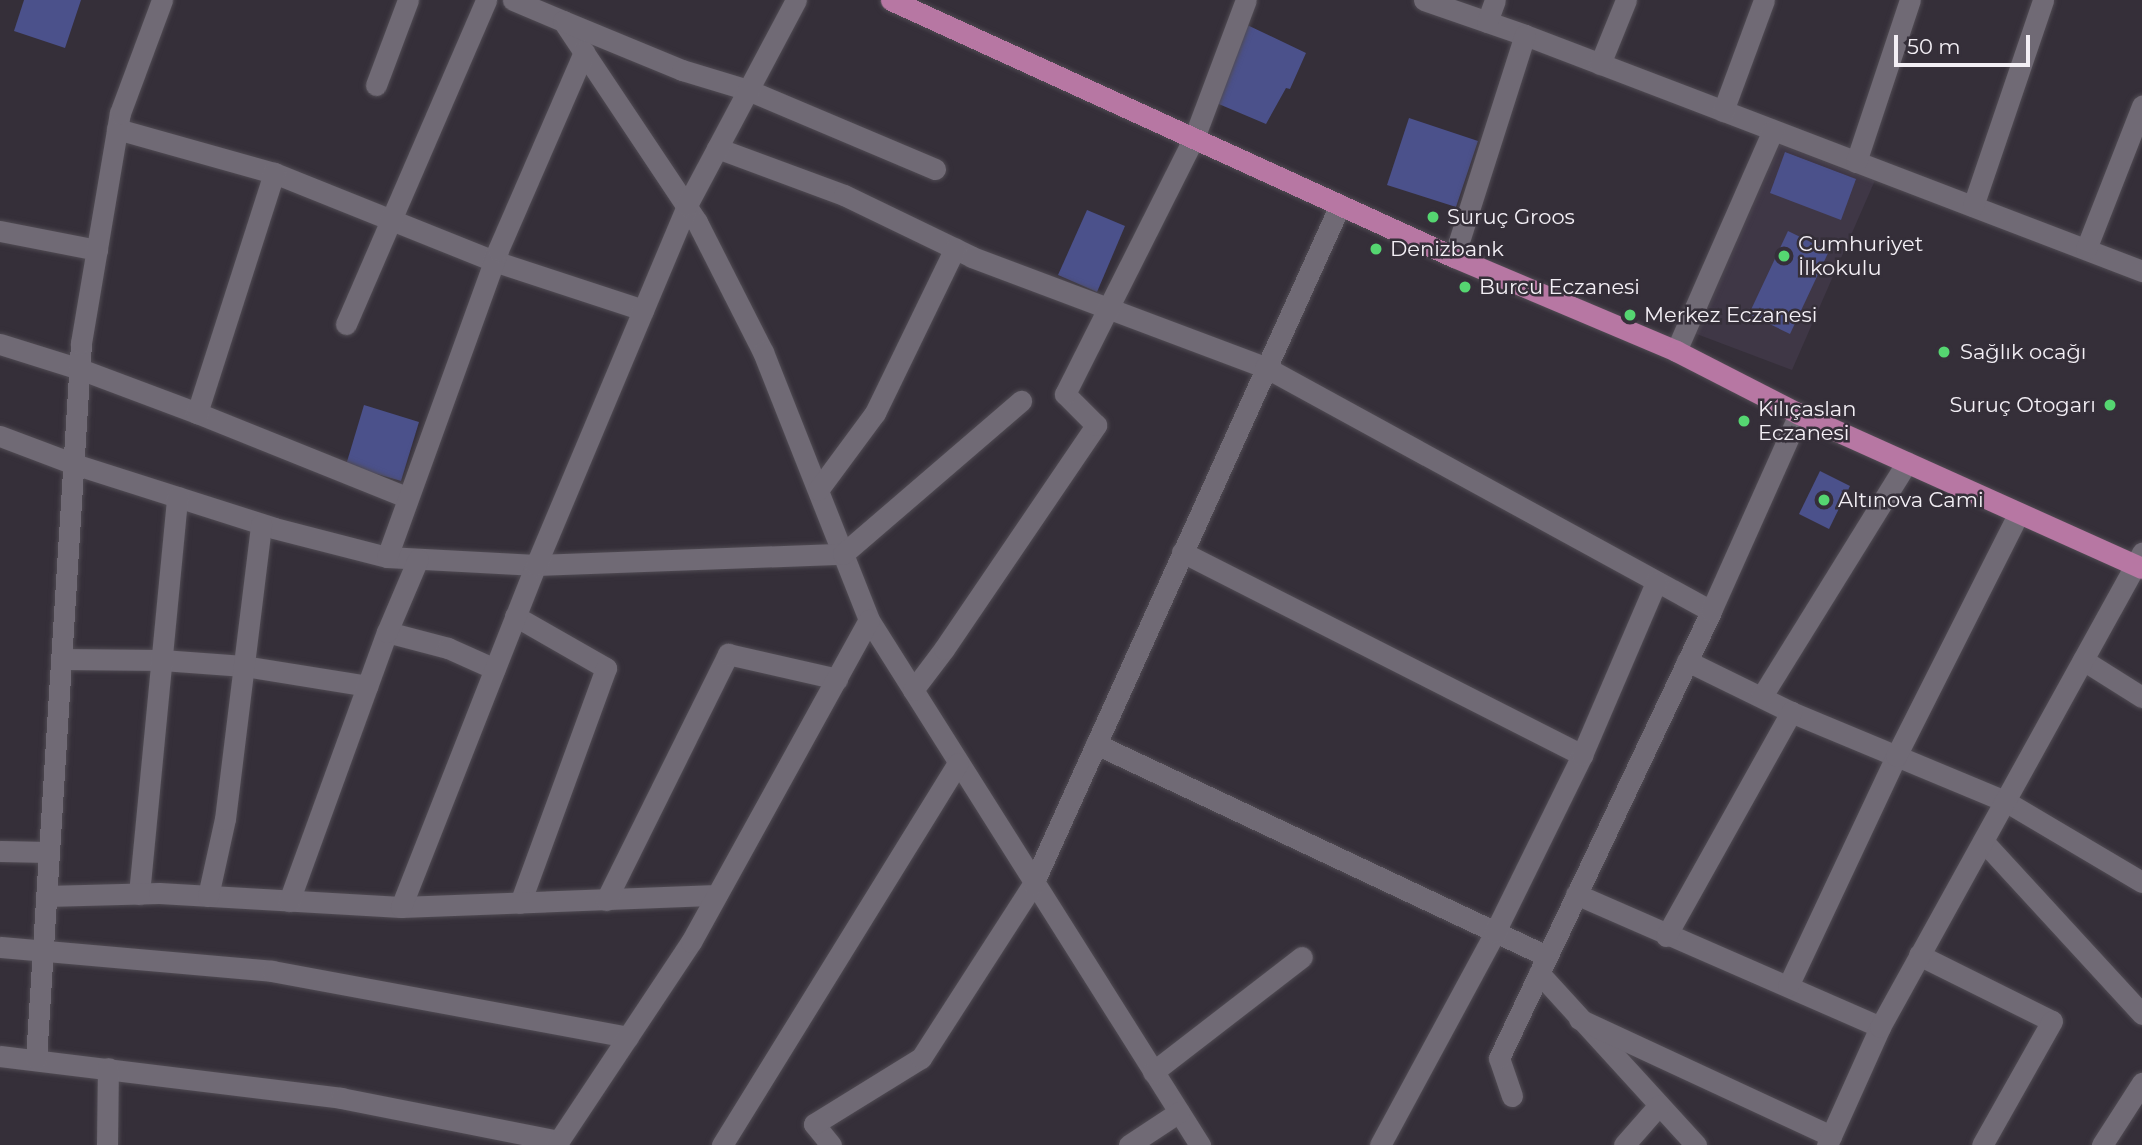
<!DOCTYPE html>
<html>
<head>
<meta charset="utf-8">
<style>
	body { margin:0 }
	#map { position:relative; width:2142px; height:1145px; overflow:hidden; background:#352f39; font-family:Montserrat,sans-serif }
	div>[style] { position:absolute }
	.built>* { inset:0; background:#3f3746 }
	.building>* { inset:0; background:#4b518b }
	.roads { filter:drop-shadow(0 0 2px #504b53) drop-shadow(0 0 2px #504b53) }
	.minor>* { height:21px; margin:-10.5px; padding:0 10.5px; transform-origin:10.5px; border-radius:10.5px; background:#706a75 }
	.major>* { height:21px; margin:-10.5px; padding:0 10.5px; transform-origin:10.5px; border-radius:10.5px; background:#b777a3 }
	.dots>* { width:19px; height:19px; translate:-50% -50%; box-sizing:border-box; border:4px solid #352f39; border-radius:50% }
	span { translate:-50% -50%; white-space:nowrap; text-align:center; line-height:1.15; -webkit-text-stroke:5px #352f39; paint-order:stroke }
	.poi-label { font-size:21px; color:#f3eff5 }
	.left { translate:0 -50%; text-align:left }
	.right { translate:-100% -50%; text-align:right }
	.scale { position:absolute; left:1894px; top:35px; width:136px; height:32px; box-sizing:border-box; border:4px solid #f3eff5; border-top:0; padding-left:9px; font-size:21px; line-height:24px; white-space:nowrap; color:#f3eff5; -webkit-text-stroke:5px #352f39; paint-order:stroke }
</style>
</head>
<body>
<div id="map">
	<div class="built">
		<div style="clip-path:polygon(1775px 142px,1876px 178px,1792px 370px,1694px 333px)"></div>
	</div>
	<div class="building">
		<div style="clip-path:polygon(24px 0,81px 0,65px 48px,14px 31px)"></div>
		<div style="clip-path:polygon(1243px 23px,1306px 53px,1290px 89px,1286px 88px,1266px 124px,1214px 102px)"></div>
		<div style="clip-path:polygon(1409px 118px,1478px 141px,1456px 207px,1387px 185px)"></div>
		<div style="clip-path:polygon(1785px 152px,1856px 179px,1841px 220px,1770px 193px)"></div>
		<div style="clip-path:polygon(1087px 210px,1125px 226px,1097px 292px,1058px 275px)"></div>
		<div style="clip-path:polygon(1788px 231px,1829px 251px,1790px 334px,1749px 314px)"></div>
		<div style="clip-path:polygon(364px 405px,419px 422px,401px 481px,346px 465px)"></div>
		<div style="clip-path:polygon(1820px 471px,1850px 486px,1829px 529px,1799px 514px)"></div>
	</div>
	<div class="roads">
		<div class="minor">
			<div style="left:513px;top:0;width:54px;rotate:22.8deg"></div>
			<div style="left:563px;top:21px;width:242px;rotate:56.3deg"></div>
			<div style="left:697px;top:222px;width:146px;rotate:63.1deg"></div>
			<div style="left:763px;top:352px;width:288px;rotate:68.4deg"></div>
			<div style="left:869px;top:620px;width:621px;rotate:57.77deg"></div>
			<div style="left:1424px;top:0;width:107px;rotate:19.1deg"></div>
			<div style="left:1525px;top:35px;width:661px;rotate:20.93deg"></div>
			<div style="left:563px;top:21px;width:129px;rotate:22.4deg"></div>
			<div style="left:682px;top:70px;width:69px;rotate:16.9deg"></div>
			<div style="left:748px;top:90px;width:203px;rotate:22.9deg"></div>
			<div style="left:1487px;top:22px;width:23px;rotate:-70deg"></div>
			<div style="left:1600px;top:64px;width:69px;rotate:-67.9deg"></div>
			<div style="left:376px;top:85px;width:91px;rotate:-69.4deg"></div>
			<div style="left:1723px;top:111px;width:118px;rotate:-69.7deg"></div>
			<div style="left:117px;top:129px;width:163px;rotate:15.7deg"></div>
			<div style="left:274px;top:173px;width:237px;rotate:21.8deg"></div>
			<div style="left:494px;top:261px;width:157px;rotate:18.2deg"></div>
			<div style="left:717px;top:148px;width:135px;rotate:20.3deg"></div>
			<div style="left:844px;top:195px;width:142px;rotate:25.8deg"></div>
			<div style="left:972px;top:257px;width:313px;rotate:20.6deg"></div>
			<div style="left:1265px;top:367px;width:508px;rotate:28.68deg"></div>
			<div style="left:1856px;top:162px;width:171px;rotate:-71.6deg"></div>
			<div style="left:1973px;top:206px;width:218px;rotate:-71.2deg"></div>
			<div style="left:0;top:231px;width:99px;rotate:11.1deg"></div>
			<div style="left:2086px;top:249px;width:154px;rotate:-68.6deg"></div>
			<div style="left:1454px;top:257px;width:233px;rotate:-72.3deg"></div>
			<div style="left:346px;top:324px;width:353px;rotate:-66.6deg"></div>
			<div style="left:0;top:344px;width:84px;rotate:17.4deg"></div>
			<div style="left:80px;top:369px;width:125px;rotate:20.6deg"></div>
			<div style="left:197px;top:413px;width:227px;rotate:21.9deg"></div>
			<div style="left:1676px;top:351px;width:241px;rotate:-66.3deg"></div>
			<div style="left:197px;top:413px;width:252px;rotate:-72.2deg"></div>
			<div style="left:0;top:436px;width:79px;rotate:20.7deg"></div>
			<div style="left:74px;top:464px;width:210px;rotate:17.7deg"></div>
			<div style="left:274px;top:528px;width:117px;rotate:14.4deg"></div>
			<div style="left:387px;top:557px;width:149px;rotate:3.1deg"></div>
			<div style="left:536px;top:565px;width:307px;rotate:-2.1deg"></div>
			<div style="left:843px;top:554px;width:235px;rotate:-40.7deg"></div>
			<div style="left:818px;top:490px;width:96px;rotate:-53.5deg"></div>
			<div style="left:875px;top:413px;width:183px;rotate:-64.1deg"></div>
			<div style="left:1182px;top:552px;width:449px;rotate:26.9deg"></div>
			<div style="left:387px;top:557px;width:326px;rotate:-70.1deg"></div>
			<div style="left:498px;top:250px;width:216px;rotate:-66.5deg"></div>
			<div style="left:515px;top:616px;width:105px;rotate:29.7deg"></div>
			<div style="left:606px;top:668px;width:250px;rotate:110.1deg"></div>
			<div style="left:387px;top:632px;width:63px;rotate:14.7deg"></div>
			<div style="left:448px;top:648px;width:51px;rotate:24.1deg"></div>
			<div style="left:61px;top:659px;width:101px;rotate:0.6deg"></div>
			<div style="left:162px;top:660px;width:82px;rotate:4.2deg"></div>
			<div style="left:244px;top:666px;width:125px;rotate:9.2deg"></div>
			<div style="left:2083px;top:660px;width:70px;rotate:32.1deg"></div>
			<div style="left:1687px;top:661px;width:116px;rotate:26.1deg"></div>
			<div style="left:1791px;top:712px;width:232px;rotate:22.6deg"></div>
			<div style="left:2005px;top:801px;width:159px;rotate:30.6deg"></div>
			<div style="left:913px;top:690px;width:51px;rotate:-52.9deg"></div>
			<div style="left:944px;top:649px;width:271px;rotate:-55.8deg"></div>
			<div style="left:1096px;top:425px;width:44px;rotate:-135deg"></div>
			<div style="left:1065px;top:394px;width:287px;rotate:-63.3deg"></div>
			<div style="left:1194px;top:138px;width:147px;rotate:-69.4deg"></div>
			<div style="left:1762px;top:696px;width:275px;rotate:-58.2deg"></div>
			<div style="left:1096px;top:744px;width:498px;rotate:25.2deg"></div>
			<div style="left:1983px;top:841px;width:235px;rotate:47.4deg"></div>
			<div style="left:0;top:851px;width:49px;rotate:1.2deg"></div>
			<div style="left:139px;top:894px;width:399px;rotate:-84.5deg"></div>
			<div style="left:1576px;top:894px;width:332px;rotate:23.6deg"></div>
			<div style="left:46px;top:896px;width:113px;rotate:-1.5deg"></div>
			<div style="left:159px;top:893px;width:242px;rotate:3.3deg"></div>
			<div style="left:401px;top:907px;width:316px;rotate:-2.2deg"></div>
			<div style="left:208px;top:896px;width:79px;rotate:-77.6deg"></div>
			<div style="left:225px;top:819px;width:297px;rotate:-83deg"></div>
			<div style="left:606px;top:900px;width:275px;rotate:-63.6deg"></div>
			<div style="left:728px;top:654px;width:112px;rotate:12.9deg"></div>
			<div style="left:289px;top:901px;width:286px;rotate:-70deg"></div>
			<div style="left:387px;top:632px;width:79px;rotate:-67deg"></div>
			<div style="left:401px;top:907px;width:368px;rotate:-68.5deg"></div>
			<div style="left:536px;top:565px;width:390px;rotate:-67.2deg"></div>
			<div style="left:687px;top:205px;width:232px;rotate:-62deg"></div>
			<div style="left:1666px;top:936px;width:257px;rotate:-60.8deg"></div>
			<div style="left:0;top:947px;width:273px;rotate:5deg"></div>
			<div style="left:272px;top:971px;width:362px;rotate:10.5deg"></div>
			<div style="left:1919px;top:955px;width:148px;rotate:26.4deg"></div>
			<div style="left:2052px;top:1021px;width:142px;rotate:119.4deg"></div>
			<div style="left:1539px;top:973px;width:233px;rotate:47.6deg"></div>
			<div style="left:1788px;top:986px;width:254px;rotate:-64.8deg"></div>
			<div style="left:1896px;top:756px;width:272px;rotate:-63.2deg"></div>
			<div style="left:1579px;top:1019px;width:278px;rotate:24.9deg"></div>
			<div style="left:0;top:1056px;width:344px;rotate:7deg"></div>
			<div style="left:341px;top:1098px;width:222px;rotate:11.2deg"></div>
			<div style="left:36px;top:1059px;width:717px;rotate:-86.4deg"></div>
			<div style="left:81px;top:343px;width:233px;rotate:-80.4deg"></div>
			<div style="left:120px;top:113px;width:121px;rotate:-69.6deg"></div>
			<div style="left:1153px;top:1072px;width:188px;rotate:-37.7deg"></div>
			<div style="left:1512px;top:1096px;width:40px;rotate:-108.9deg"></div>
			<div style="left:1499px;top:1058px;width:495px;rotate:-64.6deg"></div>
			<div style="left:1711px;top:611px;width:216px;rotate:-65.9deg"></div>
			<div style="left:107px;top:1145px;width:77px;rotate:-89.3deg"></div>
			<div style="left:556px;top:1145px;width:244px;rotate:-56.4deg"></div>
			<div style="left:691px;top:942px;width:368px;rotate:-61.1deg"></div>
			<div style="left:722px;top:1145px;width:449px;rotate:-58.3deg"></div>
			<div style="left:831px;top:1145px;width:27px;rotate:-129deg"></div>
			<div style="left:814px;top:1124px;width:126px;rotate:-31.7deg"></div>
			<div style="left:921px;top:1058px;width:207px;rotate:-57.2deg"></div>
			<div style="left:1033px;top:884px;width:745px;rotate:-65.67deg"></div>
			<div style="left:1129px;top:1145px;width:60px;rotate:-33.4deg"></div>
			<div style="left:1380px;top:1145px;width:242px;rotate:-61.6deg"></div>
			<div style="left:1495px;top:932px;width:197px;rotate:-63.8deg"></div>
			<div style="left:1582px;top:755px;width:188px;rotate:-66.8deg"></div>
			<div style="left:1624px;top:1145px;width:53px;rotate:-48.8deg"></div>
			<div style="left:1827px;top:1145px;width:129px;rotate:-65.8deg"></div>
			<div style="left:1880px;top:1027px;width:542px;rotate:-61.07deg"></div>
			<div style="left:2102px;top:1145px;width:74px;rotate:-57.2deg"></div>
		</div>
		<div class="major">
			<div style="left:891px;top:0;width:619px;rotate:24.54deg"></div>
			<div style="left:1454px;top:257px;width:241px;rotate:22.9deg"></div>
			<div style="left:1676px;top:351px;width:138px;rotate:27.1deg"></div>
			<div style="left:1799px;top:414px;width:376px;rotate:24.2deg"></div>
		</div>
	</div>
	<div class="dots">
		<div style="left:1433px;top:217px;background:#55d671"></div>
		<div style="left:1376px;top:249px;background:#55d671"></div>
		<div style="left:1784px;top:256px;background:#55d671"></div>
		<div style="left:1465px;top:287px;background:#55d671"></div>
		<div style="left:1630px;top:315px;background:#55d671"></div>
		<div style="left:1944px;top:352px;background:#55d671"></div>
		<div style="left:2110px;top:405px;background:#55d671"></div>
		<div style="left:1744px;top:421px;background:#55d671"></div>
		<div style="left:1824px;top:500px;background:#55d671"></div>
	</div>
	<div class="poi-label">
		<span class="left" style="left:1447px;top:217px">Suruç Groos</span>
		<span class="left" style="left:1798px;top:256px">Cumhuriyet<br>İlkokulu</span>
		<span class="left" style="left:1390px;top:249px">Denizbank</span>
		<span class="left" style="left:1479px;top:287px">Burcu Eczanesi</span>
		<span class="left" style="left:1644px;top:315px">Merkez Eczanesi</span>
		<span class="left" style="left:1960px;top:352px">Sağlık ocağı</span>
		<span class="right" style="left:2096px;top:405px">Suruç Otogarı</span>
		<span class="left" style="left:1758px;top:421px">Kılıçaslan<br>Eczanesi</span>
		<span class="left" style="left:1838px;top:500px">Altınova Cami</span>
	</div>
	<div class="scale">50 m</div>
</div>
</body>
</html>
